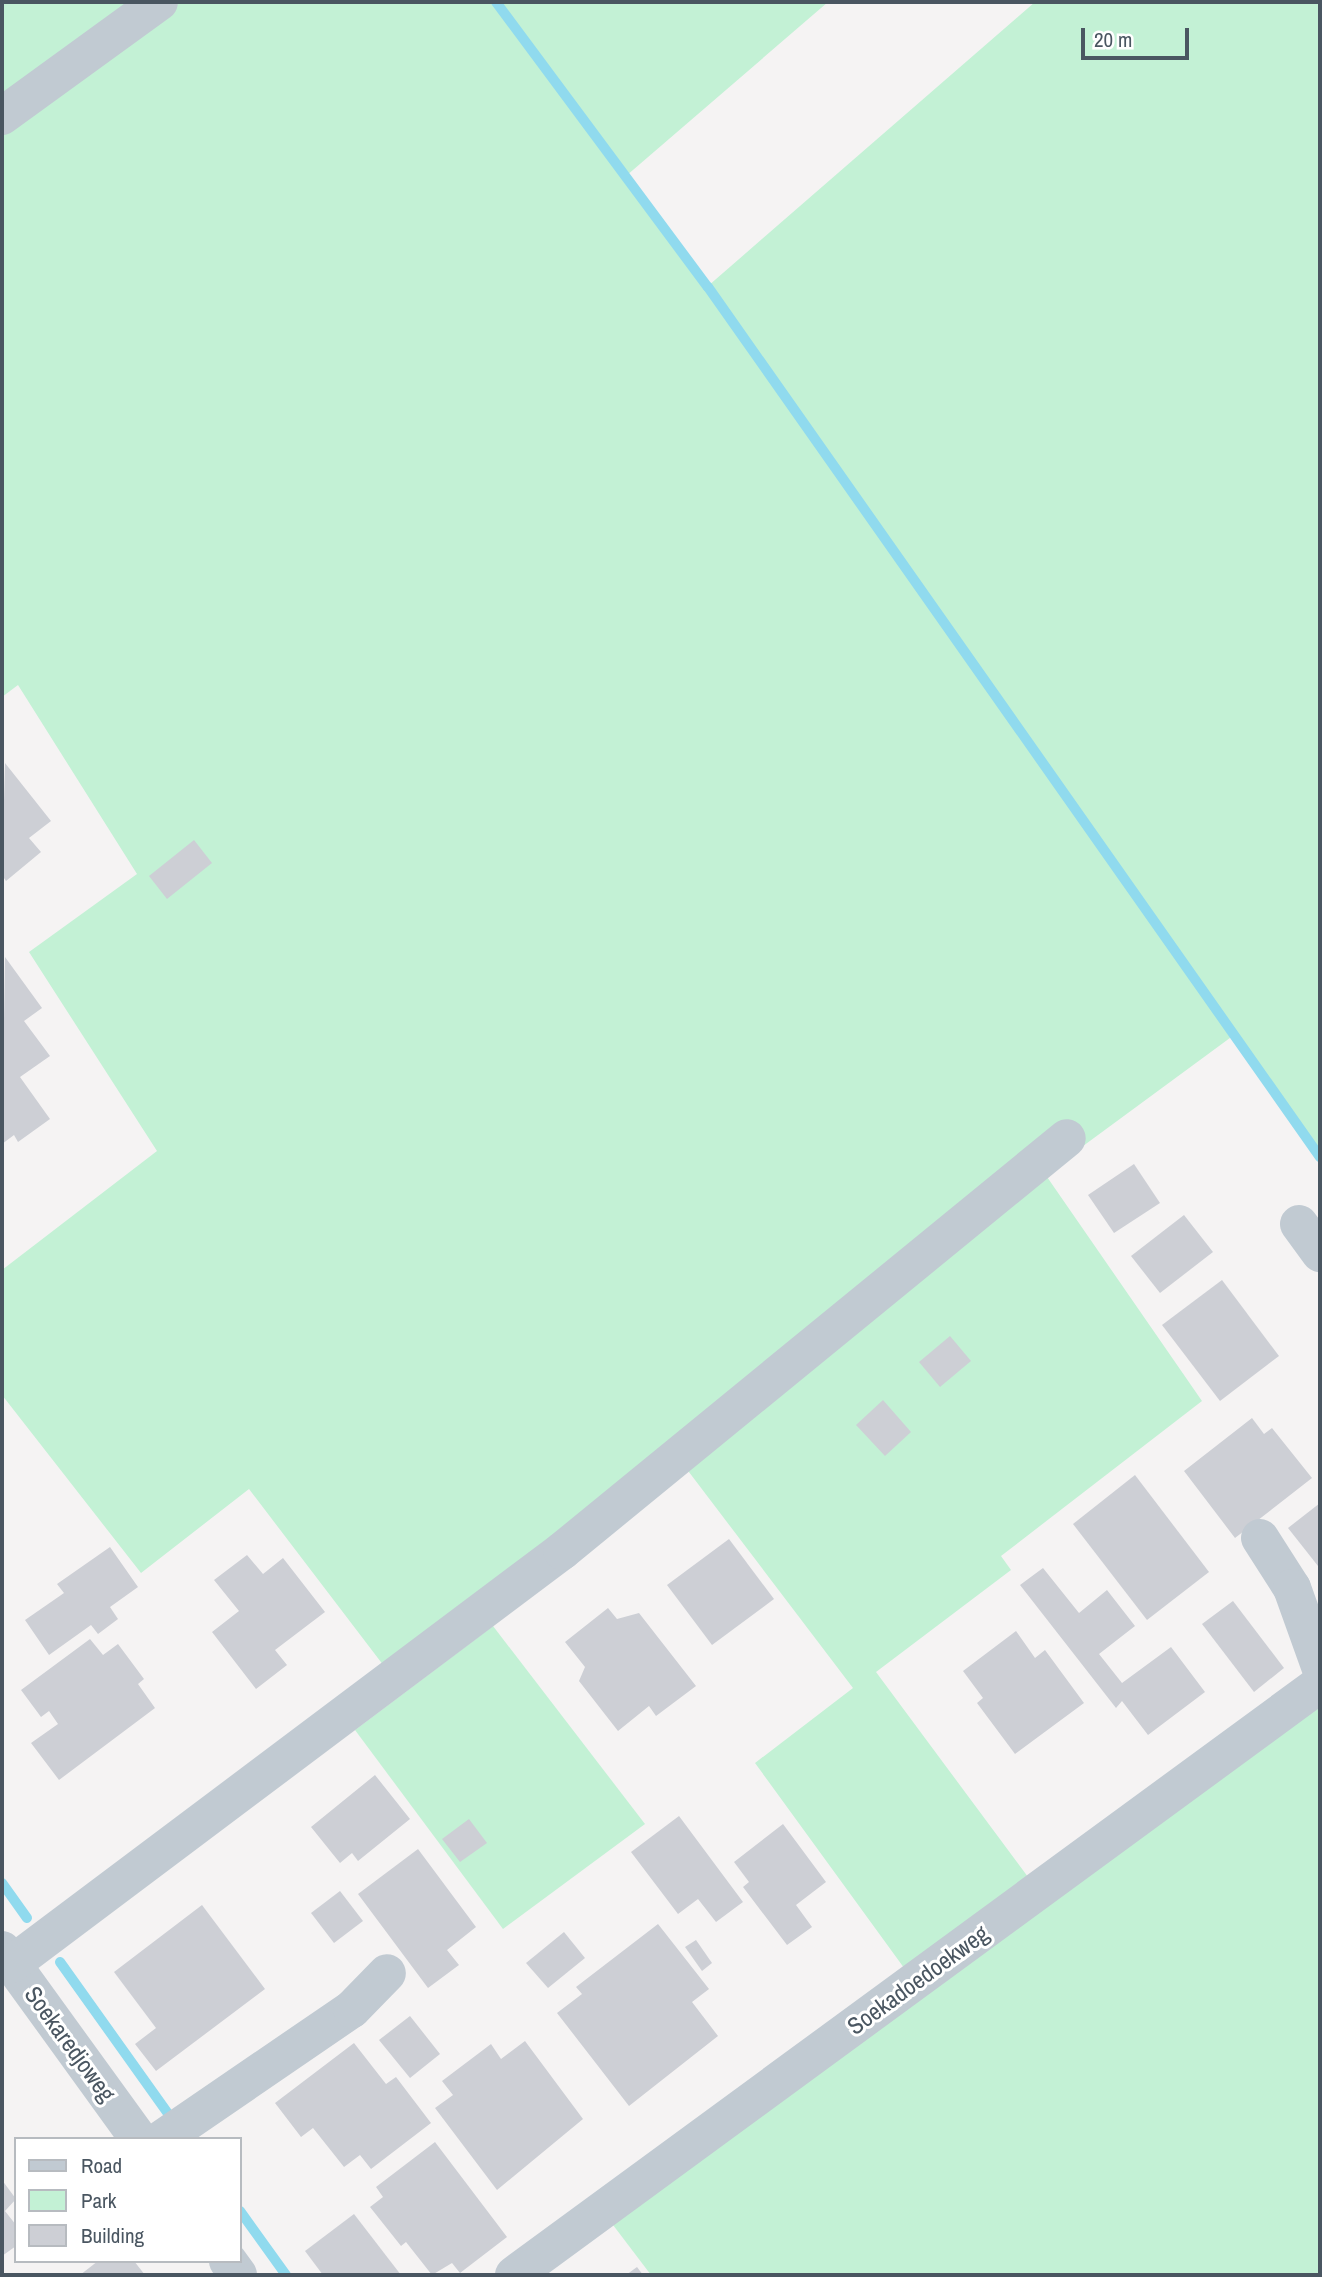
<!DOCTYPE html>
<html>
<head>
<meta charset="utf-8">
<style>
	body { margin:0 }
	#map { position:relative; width:1322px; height:2277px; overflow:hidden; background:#f5f3f3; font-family:"Archivo Narrow",sans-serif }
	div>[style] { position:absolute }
	.green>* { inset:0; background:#c3f1d5 }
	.stream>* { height:10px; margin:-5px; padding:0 5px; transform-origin:5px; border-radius:5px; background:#90daee }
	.building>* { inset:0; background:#cdcfd5 }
	.minor>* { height:38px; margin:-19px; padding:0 19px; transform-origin:19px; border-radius:19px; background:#c1cad2 }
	span { translate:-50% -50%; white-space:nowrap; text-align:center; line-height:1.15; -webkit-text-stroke:6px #fff; paint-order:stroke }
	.street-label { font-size:24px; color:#4a5661 }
	.frame { position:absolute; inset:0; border:4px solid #4a5661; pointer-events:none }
	.legend { position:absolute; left:14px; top:2137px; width:228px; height:126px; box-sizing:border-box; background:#fff; border:2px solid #b7bbc0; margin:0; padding:9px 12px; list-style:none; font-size:21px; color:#4a5661 }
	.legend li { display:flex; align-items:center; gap:14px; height:35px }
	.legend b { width:35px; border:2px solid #b7bbc0 }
	.scale { position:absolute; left:1081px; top:28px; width:108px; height:32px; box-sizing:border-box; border:4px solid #4a5661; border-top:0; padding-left:9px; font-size:21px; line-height:24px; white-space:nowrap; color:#4a5661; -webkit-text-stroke:5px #fff; paint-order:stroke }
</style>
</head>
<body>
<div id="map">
	<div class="green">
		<div style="clip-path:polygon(2px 2px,136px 2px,2px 97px)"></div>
		<div style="clip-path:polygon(181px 2px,828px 2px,626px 176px,708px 286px,1035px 2px,1320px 2px,1320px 1157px,1234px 1035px,1045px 1174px,1202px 1401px,1001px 1556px,1011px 1570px,876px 1672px,1028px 1877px,907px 1972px,755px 1763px,853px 1688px,673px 1451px,387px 1670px,249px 1489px,141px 1573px,2px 1395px,2px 1270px,157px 1151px,29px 952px,137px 874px,18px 685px,2px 697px,2px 131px)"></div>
		<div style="clip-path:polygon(493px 1626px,645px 1824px,503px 1929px,355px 1730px)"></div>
		<div style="clip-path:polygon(1320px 1703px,1320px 2275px,651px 2275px,610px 2221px)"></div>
	</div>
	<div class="stream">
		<div style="left:496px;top:2px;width:355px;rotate:53.4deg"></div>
		<div style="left:708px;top:287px;width:1064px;rotate:54.88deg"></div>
		<div style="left:2px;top:1883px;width:43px;rotate:54.5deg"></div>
		<div style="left:60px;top:1962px;width:184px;rotate:54.5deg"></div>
		<div style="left:240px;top:2211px;width:79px;rotate:54.3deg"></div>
	</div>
	<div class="building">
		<div style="clip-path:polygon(5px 763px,51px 821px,29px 838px,41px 852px,6px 881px,2px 875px)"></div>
		<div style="clip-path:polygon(194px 840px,212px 863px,167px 899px,149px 876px)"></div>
		<div style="clip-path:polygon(5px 957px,42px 1008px,24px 1021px,50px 1056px,20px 1077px,50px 1119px,18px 1142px,14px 1135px,2px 1144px)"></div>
		<div style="clip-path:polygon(1134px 1164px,1160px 1203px,1114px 1233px,1088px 1195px)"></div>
		<div style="clip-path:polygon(1184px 1215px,1213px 1252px,1160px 1293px,1131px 1256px)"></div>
		<div style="clip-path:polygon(1222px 1280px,1279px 1356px,1220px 1401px,1162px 1325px)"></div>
		<div style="clip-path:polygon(950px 1336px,971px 1361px,940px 1387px,919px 1362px)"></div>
		<div style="clip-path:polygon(883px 1400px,911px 1432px,885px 1456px,856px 1425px)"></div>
		<div style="clip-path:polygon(1252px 1418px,1264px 1434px,1272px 1428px,1312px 1478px,1235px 1538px,1184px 1471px)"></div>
		<div style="clip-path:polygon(1135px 1475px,1209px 1572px,1147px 1620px,1073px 1524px)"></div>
		<div style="clip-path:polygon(1320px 1503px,1320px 1565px,1318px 1566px,1288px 1528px)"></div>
		<div style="clip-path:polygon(729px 1539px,774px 1599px,712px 1645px,667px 1585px)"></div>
		<div style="clip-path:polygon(110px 1547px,138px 1587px,110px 1607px,118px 1619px,98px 1634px,91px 1625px,49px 1655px,25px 1620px,64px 1593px,57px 1584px)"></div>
		<div style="clip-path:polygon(247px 1555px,263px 1574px,283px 1558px,325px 1612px,275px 1650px,287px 1665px,256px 1689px,212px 1632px,239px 1611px,214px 1580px)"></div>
		<div style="clip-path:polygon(1043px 1568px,1079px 1613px,1107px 1590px,1135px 1626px,1099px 1654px,1122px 1683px,1171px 1647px,1205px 1692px,1148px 1735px,1122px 1701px,1116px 1708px,1020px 1585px)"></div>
		<div style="clip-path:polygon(1233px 1601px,1284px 1668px,1254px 1692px,1202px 1624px)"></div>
		<div style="clip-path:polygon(608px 1608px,617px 1619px,639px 1613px,696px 1686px,656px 1716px,649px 1706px,618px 1731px,579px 1681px,585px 1667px,565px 1642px)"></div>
		<div style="clip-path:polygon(1016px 1631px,1035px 1658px,1045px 1650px,1084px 1703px,1015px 1754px,977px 1703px,983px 1698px,963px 1671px)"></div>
		<div style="clip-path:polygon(90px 1639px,103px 1655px,118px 1644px,144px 1679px,138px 1684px,155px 1708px,59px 1780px,31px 1743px,58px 1724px,49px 1711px,41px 1717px,21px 1690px)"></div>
		<div style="clip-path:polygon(375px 1775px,410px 1819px,358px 1861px,352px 1853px,340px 1863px,311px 1827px)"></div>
		<div style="clip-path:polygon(679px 1816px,743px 1902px,716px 1922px,698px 1899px,678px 1914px,631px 1852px)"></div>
		<div style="clip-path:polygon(469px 1819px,487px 1843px,460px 1862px,442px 1839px)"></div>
		<div style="clip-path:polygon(783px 1824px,826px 1882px,796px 1905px,812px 1927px,787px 1945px,743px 1887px,749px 1882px,734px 1862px)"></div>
		<div style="clip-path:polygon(418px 1849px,476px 1927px,447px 1950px,459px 1965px,428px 1988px,358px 1894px)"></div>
		<div style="clip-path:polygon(340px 1891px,363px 1921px,334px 1943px,311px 1913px)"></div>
		<div style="clip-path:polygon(202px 1905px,265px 1989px,156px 2071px,135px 2044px,156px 2028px,114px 1972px)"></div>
		<div style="clip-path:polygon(658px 1924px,709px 1989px,692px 2002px,718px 2036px,629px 2106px,557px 2013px,582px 1994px,576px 1987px)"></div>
		<div style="clip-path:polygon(564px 1932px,585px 1958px,548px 1988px,526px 1963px)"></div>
		<div style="clip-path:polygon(696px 1940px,712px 1963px,702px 1971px,685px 1947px)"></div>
		<div style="clip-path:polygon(410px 2016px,440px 2054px,410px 2078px,379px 2040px)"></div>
		<div style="clip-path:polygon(525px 2041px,583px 2119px,497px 2190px,435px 2108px,453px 2095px,442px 2081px,491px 2044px,501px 2059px)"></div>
		<div style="clip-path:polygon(354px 2043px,386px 2084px,396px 2077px,431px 2123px,371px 2169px,360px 2155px,344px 2167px,313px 2128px,301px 2137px,275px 2103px)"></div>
		<div style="clip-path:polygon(435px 2142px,507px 2237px,460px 2273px,452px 2263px,432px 2275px,406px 2242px,401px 2246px,370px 2207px,383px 2197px,376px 2187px)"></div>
		<div style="clip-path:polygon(2px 2180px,16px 2199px,5px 2211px,16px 2225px,16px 2246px,2px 2256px)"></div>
		<div style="clip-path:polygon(354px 2214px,401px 2275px,323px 2275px,305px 2251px)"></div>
		<div style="clip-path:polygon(98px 2261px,134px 2261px,145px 2275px,80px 2275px)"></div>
		<div style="clip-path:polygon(637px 2267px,643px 2275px,626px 2275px)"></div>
	</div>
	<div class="minor">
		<div style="left:2px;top:116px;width:194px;rotate:-36deg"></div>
		<div style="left:1299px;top:1224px;width:36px;rotate:54deg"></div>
		<div style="left:1260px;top:1538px;width:59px;rotate:57.4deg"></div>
		<div style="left:1292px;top:1588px;width:83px;rotate:70.3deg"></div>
		<div style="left:2px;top:1950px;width:233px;rotate:54.1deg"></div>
		<div style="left:12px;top:1964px;width:688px;rotate:-36.9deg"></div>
		<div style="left:562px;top:1551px;width:652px;rotate:-39.28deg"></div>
		<div style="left:162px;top:2139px;width:230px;rotate:-34.4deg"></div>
		<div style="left:352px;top:2009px;width:50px;rotate:-45.8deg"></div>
		<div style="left:228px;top:2261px;width:17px;rotate:54deg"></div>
		<div style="left:514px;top:2275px;width:999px;rotate:-36.25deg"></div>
	</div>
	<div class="street-label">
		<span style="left:918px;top:1980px;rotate:-36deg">Soekadoedoekweg</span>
		<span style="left:70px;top:2044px;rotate:54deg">Soekaredjoweg</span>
	</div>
	<div class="frame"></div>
	<ul class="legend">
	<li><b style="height:9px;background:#c1cad2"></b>Road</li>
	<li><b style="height:19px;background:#c3f1d5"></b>Park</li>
	<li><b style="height:19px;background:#cdcfd5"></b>Building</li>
	</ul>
	<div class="scale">20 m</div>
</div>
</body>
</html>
